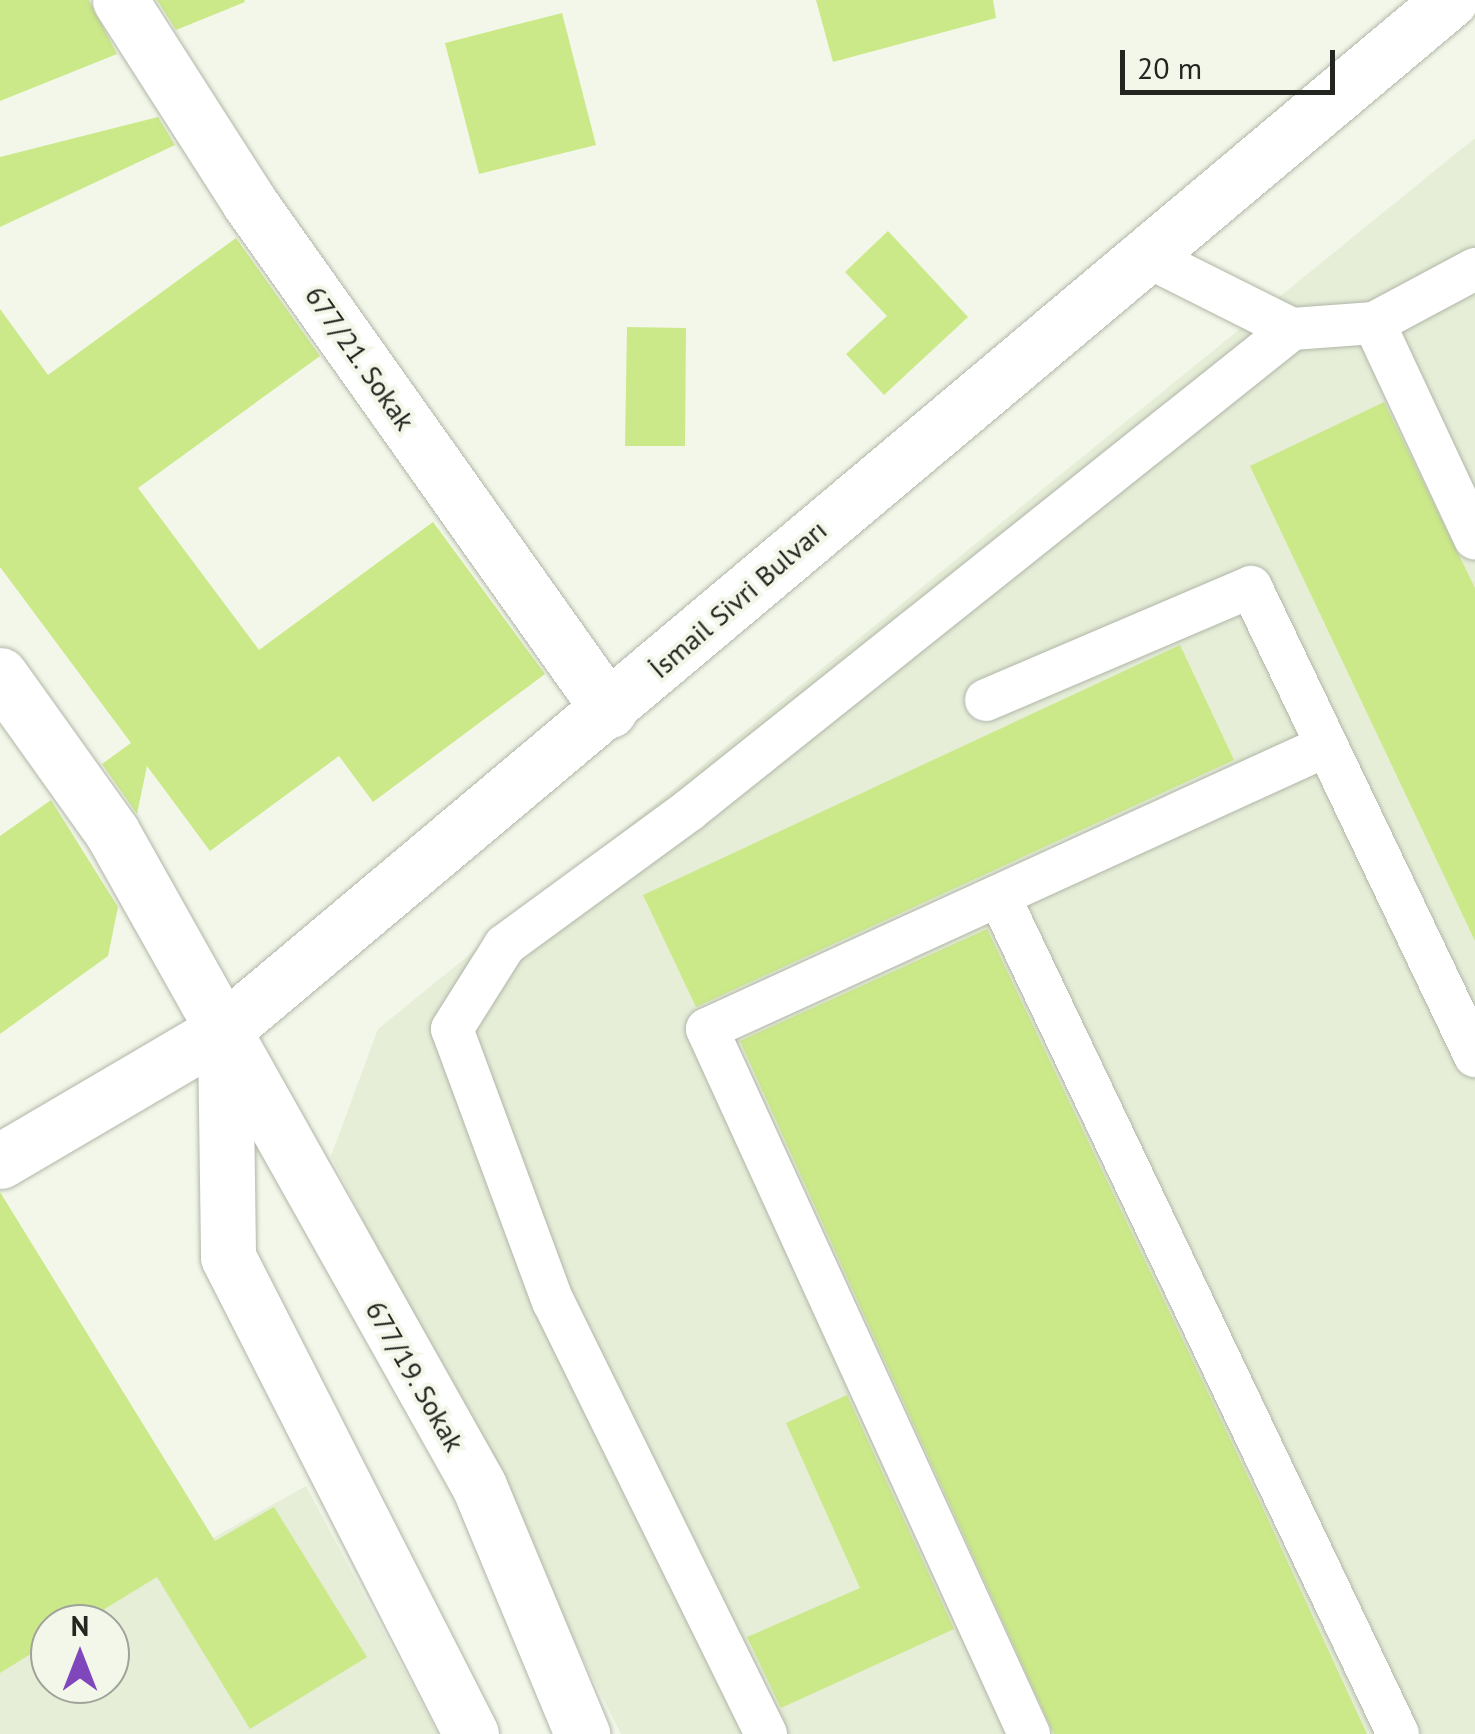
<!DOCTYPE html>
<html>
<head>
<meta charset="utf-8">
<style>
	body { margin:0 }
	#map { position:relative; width:1475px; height:1734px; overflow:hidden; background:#f2f7e9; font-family:"PT Sans",sans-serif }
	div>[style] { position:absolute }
	.built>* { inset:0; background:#e6eed8 }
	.building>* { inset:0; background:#cbe989 }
	.roads { filter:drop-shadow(0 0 2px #b1b6a8) drop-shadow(0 0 2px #b1b6a8) }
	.lane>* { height:42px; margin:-21px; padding:0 21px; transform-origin:21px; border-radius:21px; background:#fff }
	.street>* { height:55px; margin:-27.5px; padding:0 27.5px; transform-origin:27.5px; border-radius:27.5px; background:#fff }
	.secondary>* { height:55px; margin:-27.5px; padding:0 27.5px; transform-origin:27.5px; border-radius:27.5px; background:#fff }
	span { translate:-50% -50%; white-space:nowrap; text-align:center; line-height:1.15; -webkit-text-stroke:8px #f2f7e9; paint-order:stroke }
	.street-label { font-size:28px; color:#232520 }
	.north { position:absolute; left:30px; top:1604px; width:100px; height:100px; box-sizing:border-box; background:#f2f7e9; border:2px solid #9fa399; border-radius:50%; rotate:0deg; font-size:28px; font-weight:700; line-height:40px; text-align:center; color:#232520 }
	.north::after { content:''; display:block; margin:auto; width:35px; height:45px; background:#8046bc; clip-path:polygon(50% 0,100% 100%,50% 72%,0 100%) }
	.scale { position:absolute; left:1120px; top:50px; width:215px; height:45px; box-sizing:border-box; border:5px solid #232520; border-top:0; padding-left:12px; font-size:30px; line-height:35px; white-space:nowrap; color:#232520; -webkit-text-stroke:8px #f2f7e9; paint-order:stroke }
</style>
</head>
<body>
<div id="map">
	<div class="built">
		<div style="clip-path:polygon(1475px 138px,1475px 1734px,621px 1734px,331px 1156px,378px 1029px)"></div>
		<div style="clip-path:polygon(306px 1486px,438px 1734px,0 1734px,0 1657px,50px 1629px,50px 1684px,110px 1684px,110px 1624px,59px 1624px)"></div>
	</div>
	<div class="building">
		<div style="clip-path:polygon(0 0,89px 0,117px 54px,0 101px)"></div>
		<div style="clip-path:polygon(157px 0,244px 0,245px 2px,176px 30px)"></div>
		<div style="clip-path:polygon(816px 0,993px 0,996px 18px,833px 62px)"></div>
		<div style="clip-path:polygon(562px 13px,596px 145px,479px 174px,445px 43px)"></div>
		<div style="clip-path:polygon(158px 117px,175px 145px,0 227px,0 157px)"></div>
		<div style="clip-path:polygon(888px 231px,968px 317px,884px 395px,846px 354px,887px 316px,845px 272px)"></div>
		<div style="clip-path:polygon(236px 238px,320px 356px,138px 488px,259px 650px,433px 522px,545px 674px,373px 802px,339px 756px,210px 851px,147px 766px,137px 814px,102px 764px,131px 743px,0 567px,0 309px,48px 375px)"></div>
		<div style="clip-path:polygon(627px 327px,686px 328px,685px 446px,625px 446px)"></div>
		<div style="clip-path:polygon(1384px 402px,1475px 588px,1475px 941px,1250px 466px)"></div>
		<div style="clip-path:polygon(1180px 645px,1234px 760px,696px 1007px,643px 895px)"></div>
		<div style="clip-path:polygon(51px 800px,118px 907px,108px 956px,0 1034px,0 836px)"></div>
		<div style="clip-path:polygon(987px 929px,1260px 1502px,1367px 1734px,1054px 1734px,740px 1041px)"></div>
		<div style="clip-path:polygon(0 1192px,215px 1541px,274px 1507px,367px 1657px,250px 1729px,157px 1577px,80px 1624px,50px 1624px,50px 1642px,0 1673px)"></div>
		<div style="clip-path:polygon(847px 1395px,954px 1629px,781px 1708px,747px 1637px,860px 1588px,786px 1423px)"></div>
	</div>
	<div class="roads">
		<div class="lane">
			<div style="left:1140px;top:253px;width:170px;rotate:26.6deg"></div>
			<div style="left:1292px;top:329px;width:82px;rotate:-4.2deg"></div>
			<div style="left:1374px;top:323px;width:115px;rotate:-28.1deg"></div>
			<div style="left:1374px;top:323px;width:238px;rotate:64.9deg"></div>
			<div style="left:986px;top:700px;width:288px;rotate:-23.1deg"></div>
			<div style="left:1251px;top:587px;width:520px;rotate:64.47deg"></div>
			<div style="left:999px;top:896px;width:928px;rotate:64.54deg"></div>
			<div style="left:766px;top:1734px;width:482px;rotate:-116.2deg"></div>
			<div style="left:553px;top:1302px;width:291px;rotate:-110.3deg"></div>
			<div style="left:452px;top:1029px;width:99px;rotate:-57.8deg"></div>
			<div style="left:505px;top:945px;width:227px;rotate:-36.2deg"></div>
			<div style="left:688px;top:811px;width:773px;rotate:-38.59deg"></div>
			<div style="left:1029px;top:1734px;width:775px;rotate:-114.55deg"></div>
			<div style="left:707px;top:1029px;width:681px;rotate:-24.57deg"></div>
		</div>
		<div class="street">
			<div style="left:120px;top:0;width:240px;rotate:57.4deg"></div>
			<div style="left:249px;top:202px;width:623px;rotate:54.68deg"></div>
		</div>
		<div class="secondary">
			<div style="left:0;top:675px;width:193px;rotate:54.5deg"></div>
			<div style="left:112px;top:832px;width:750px;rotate:60.7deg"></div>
			<div style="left:479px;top:1486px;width:269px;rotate:67.4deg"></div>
			<div style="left:225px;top:1037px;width:220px;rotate:89.2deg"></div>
			<div style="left:228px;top:1257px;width:535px;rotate:63deg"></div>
			<div style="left:0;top:1161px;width:261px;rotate:-30.4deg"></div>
			<div style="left:225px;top:1029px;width:1600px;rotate:-40.03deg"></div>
		</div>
	</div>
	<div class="street-label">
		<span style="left:360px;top:358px;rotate:55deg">677/21. Sokak</span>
		<span style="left:738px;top:599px;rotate:-41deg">İsmail Sivri Bulvarı</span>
		<span style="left:415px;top:1376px;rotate:60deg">677/19. Sokak</span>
	</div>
	<div class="north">N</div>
	<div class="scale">20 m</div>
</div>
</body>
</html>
